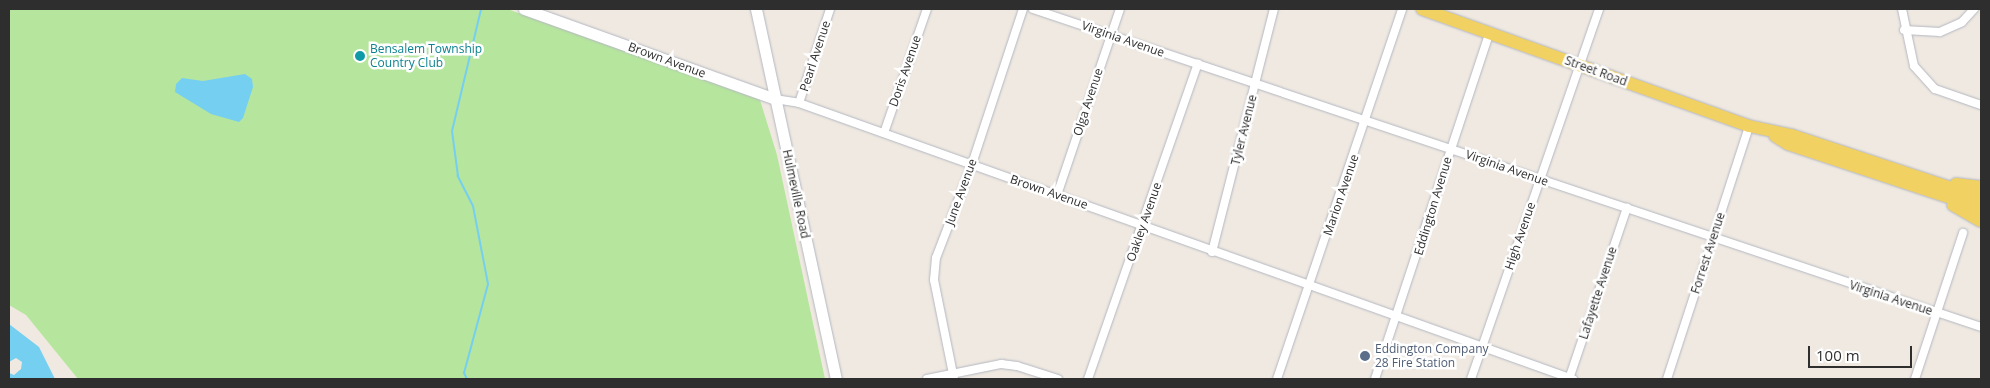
<!DOCTYPE html>
<html>
<head>
<meta charset="utf-8">
<style>
	body { margin:0 }
	#map { position:relative; width:1990px; height:388px; overflow:hidden; background:#efe9e1; font-family:"Open Sans",sans-serif }
	div>[style] { position:absolute }
	.green>* { inset:0; background:#b6e59e }
	.water>* { inset:0; background:#75cff0 }
	.stream>* { height:2px; margin:-1px; padding:0 1px; transform-origin:1px; border-radius:1px; background:#75cff0 }
	.roads { filter:drop-shadow(0 0 1px #b4b7c1) drop-shadow(0 0 1px #b4b7c1) }
	.street>* { height:8px; margin:-4px; padding:0 4px; transform-origin:4px; border-radius:4px; background:#fff }
	.secondary>* { height:11px; margin:-5.5px; padding:0 5.5px; transform-origin:5.5px; border-radius:5.5px; background:#fff }
	.primary>* { height:12px; margin:-6px; padding:0 6px; transform-origin:6px; border-radius:6px; background:#f2d163 }
	.dots>* { width:14px; height:14px; translate:-50% -50%; box-sizing:border-box; border:2px solid #fff; border-radius:50% }
	span { translate:-50% -50%; white-space:nowrap; text-align:center; line-height:1.15; -webkit-text-stroke:5px #fff; paint-order:stroke }
	.street-label { font-size:12px; color:#2e2e2e }
	.culture-label { font-size:12px; color:#0d838f }
	.left { translate:0 -50%; text-align:left }
	.service-label { font-size:12px; color:#4e5e75 }
	.frame { position:absolute; inset:0; border:10px solid #2e2e2e; pointer-events:none }
	.scale { position:absolute; left:1808px; top:346px; width:104px; height:22px; box-sizing:border-box; border:2px solid #2e2e2e; border-top:0; padding-left:6px; font-size:15px; line-height:18px; white-space:nowrap; color:#2e2e2e; -webkit-text-stroke:4px #fff; paint-order:stroke }
</style>
</head>
<body>
<div id="map">
	<div class="green">
		<div style="clip-path:polygon(9px 9px,507px 9px,760px 100px,777px 155px,825px 379px,78px 379px,26px 315px,9px 305px)"></div>
	</div>
	<div class="water">
		<div style="clip-path:polygon(245px 74px,252px 79px,253px 87px,243px 118px,239px 122px,211px 114px,175px 92px,176px 84px,182px 78px,203px 81px)"></div>
		<div style="clip-path:polygon(9px 324px,39px 347px,55px 379px,9px 379px,9px 373px,14px 375px,21px 369px,22px 362px,16px 358px,9px 362px)"></div>
	</div>
	<div class="stream">
		<div style="left:467px;top:379px;width:7px;rotate:-117deg"></div>
		<div style="left:464px;top:373px;width:92px;rotate:-74.9deg"></div>
		<div style="left:488px;top:284px;width:79px;rotate:-100.9deg"></div>
		<div style="left:473px;top:206px;width:34px;rotate:-117deg"></div>
		<div style="left:458px;top:176px;width:45px;rotate:-97.6deg"></div>
		<div style="left:452px;top:131px;width:125px;rotate:-76.6deg"></div>
	</div>
	<div class="roads">
		<div class="street">
			<div style="left:1033px;top:9px;width:1000px;rotate:18.54deg"></div>
			<div style="left:1902px;top:9px;width:58px;rotate:78.1deg"></div>
			<div style="left:1914px;top:66px;width:31px;rotate:48deg"></div>
			<div style="left:1935px;top:89px;width:49px;rotate:19.2deg"></div>
			<div style="left:1904px;top:30px;width:36px;rotate:3deg"></div>
			<div style="left:1940px;top:32px;width:24px;rotate:-24deg"></div>
			<div style="left:1962px;top:22px;width:18px;rotate:-47deg"></div>
			<div style="left:775px;top:99px;width:24px;rotate:9deg"></div>
			<div style="left:799px;top:103px;width:822px;rotate:19.63deg"></div>
			<div style="left:799px;top:103px;width:99px;rotate:-71.7deg"></div>
			<div style="left:884px;top:133px;width:131px;rotate:-70.9deg"></div>
			<div style="left:1057px;top:195px;width:196px;rotate:-71.3deg"></div>
			<div style="left:1212px;top:252px;width:251px;rotate:-75.7deg"></div>
			<div style="left:927px;top:379px;width:76px;rotate:-11.5deg"></div>
			<div style="left:1001px;top:364px;width:16px;rotate:7deg"></div>
			<div style="left:1017px;top:366px;width:43px;rotate:17.6deg"></div>
			<div style="left:954px;top:379px;width:101px;rotate:-101.4deg"></div>
			<div style="left:934px;top:280px;width:22px;rotate:-85deg"></div>
			<div style="left:936px;top:258px;width:101px;rotate:-69deg"></div>
			<div style="left:972px;top:164px;width:163px;rotate:-71.8deg"></div>
			<div style="left:1088px;top:379px;width:334px;rotate:-70.8deg"></div>
			<div style="left:1277px;top:379px;width:391px;rotate:-71.3deg"></div>
			<div style="left:1375px;top:379px;width:366px;rotate:-71.7deg"></div>
			<div style="left:1471px;top:379px;width:392px;rotate:-70.9deg"></div>
			<div style="left:1569px;top:379px;width:181px;rotate:-71.3deg"></div>
			<div style="left:1667px;top:379px;width:266px;rotate:-72deg"></div>
			<div style="left:1915px;top:379px;width:154px;rotate:-71.8deg"></div>
		</div>
		<div class="secondary">
			<div style="left:524px;top:9px;width:267px;rotate:19.7deg"></div>
			<div style="left:756px;top:9px;width:379px;rotate:77.8deg"></div>
		</div>
		<div class="primary">
			<div style="left:1422px;top:9px;width:347px;rotate:19.7deg"></div>
			<div style="left:1749px;top:126px;width:43px;rotate:12.1deg"></div>
			<div style="left:1791px;top:135px;width:200px;rotate:18.3deg"></div>
			<div style="left:1775px;top:136px;width:15px;rotate:32deg"></div>
			<div style="left:1788px;top:144px;width:203px;rotate:18.3deg"></div>
			<div style="left:1956px;top:184px;width:25px;rotate:7deg"></div>
			<div style="left:1953px;top:205px;width:32px;rotate:30deg"></div>
		</div>
	</div>
	<div class="dots">
		<div style="left:360px;top:56px;background:#0f9aa8"></div>
		<div style="left:1365px;top:356px;background:#5c6f8a"></div>
	</div>
	<div class="street-label">
		<span style="left:1123px;top:39px;rotate:19deg">Virginia Avenue</span>
		<span style="left:815px;top:56px;rotate:-72deg">Pearl Avenue</span>
		<span style="left:667px;top:60px;rotate:20deg">Brown Avenue</span>
		<span style="left:905px;top:71px;rotate:-71deg">Doris Avenue</span>
		<span style="left:1596px;top:71px;rotate:20deg">Street Road</span>
		<span style="left:1088px;top:102px;rotate:-72deg">Olga Avenue</span>
		<span style="left:1244px;top:130px;rotate:-76deg">Tyler Avenue</span>
		<span style="left:1507px;top:168px;rotate:19deg">Virginia Avenue</span>
		<span style="left:961px;top:192px;rotate:-70deg">June Avenue</span>
		<span style="left:1049px;top:192px;rotate:19deg">Brown Avenue</span>
		<span style="left:796px;top:194px;rotate:78deg">Hulmeville Road</span>
		<span style="left:1341px;top:195px;rotate:-71deg">Marion Avenue</span>
		<span style="left:1433px;top:206px;rotate:-73deg">Eddington Avenue</span>
		<span style="left:1144px;top:222px;rotate:-71deg">Oakley Avenue</span>
		<span style="left:1520px;top:236px;rotate:-71deg">High Avenue</span>
		<span style="left:1708px;top:253px;rotate:-72deg">Forrest Avenue</span>
		<span style="left:1598px;top:293px;rotate:-72deg">Lafayette Avenue</span>
		<span style="left:1891px;top:298px;rotate:18deg">Virginia Avenue</span>
	</div>
	<div class="culture-label">
		<span class="left" style="left:370px;top:56px">Bensalem Township<br>Country Club</span>
	</div>
	<div class="service-label">
		<span class="left" style="left:1375px;top:356px">Eddington Company<br>28 Fire Station</span>
	</div>
	<div class="frame"></div>
	<div class="scale">100 m</div>
</div>
</body>
</html>
